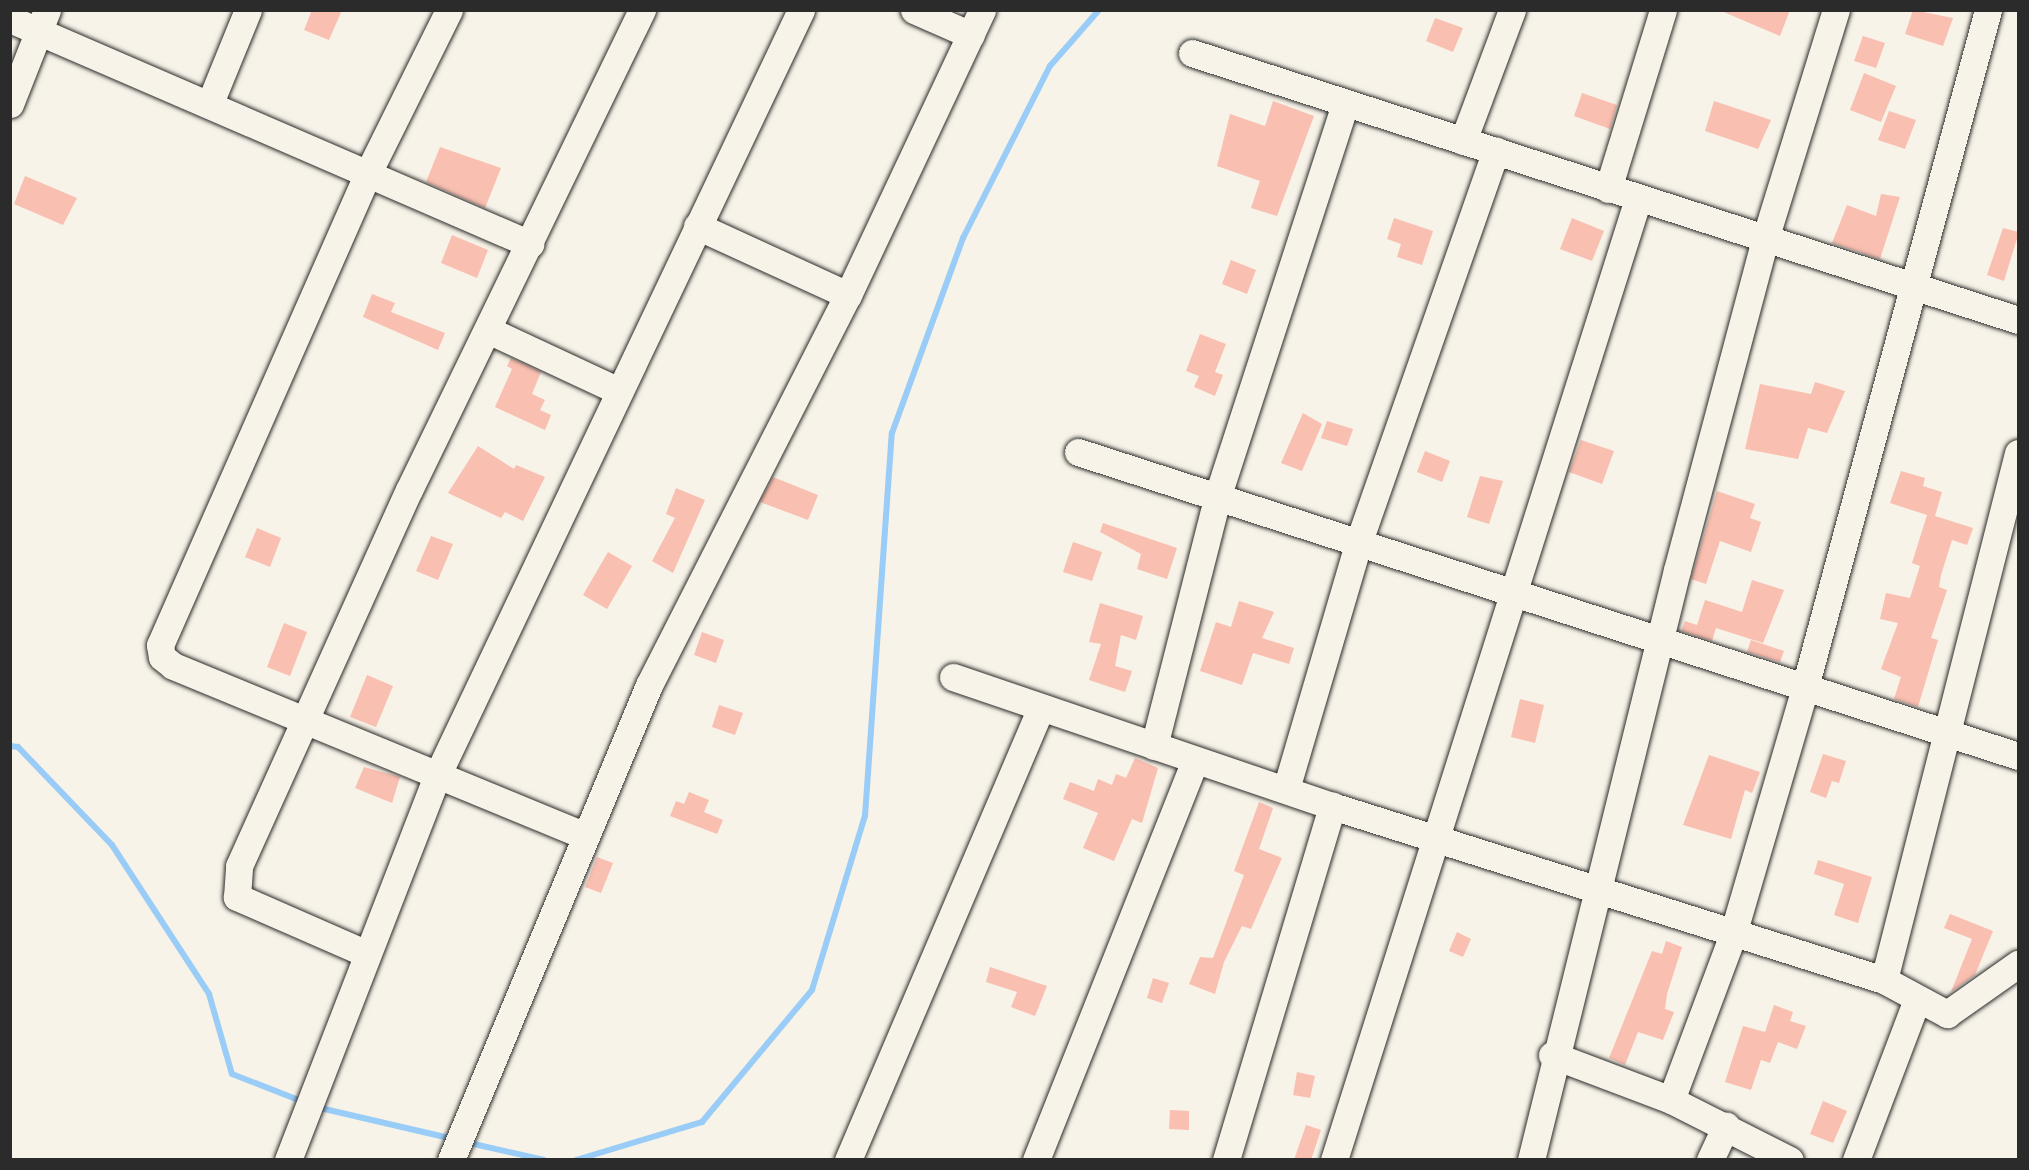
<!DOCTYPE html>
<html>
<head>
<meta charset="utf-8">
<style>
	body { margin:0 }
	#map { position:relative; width:2029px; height:1170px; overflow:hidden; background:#f7f3e8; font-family:"Architects Daughter",sans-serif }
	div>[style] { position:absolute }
	.stream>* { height:6px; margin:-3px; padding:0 3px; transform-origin:3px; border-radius:3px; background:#99ccf6 }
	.building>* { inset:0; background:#f9bfb1 }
	.roads { filter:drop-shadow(0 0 2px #2b2b2b) drop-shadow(0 0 2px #2b2b2b) }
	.minor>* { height:27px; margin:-13.5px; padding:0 13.5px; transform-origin:13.5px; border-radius:13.5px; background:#f7f3e8 }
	span { translate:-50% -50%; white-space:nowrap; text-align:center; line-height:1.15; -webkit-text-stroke:6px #f7f3e8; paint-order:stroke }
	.frame { position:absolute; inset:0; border:12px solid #2b2b2b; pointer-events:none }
</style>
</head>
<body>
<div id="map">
	<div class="stream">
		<div style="left:10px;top:746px;width:8px;rotate:7deg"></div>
		<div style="left:18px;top:747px;width:136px;rotate:46.2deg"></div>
		<div style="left:112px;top:845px;width:178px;rotate:56.9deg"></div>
		<div style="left:209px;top:994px;width:83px;rotate:74deg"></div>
		<div style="left:232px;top:1074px;width:77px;rotate:21.3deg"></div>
		<div style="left:316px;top:1107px;width:141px;rotate:13.1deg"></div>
		<div style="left:465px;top:1142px;width:81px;rotate:12.8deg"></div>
		<div style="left:576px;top:1160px;width:132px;rotate:-16.8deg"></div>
		<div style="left:702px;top:1122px;width:172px;rotate:-50.2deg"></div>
		<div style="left:812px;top:990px;width:182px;rotate:-73.1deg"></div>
		<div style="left:865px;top:816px;width:384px;rotate:-86deg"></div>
		<div style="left:892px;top:433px;width:208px;rotate:-70deg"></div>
		<div style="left:963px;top:238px;width:193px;rotate:-63.2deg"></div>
		<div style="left:1050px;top:66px;width:74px;rotate:-48.8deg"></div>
	</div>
	<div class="building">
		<div style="clip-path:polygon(312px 10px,342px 10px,329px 40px,304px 30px)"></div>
		<div style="clip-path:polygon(1719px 10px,1790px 10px,1780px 36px)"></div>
		<div style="clip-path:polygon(1913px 10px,1953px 18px,1943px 46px,1905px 34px)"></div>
		<div style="clip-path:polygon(1435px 18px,1463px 28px,1453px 52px,1426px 41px)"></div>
		<div style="clip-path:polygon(1863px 36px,1885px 43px,1876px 68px,1854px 61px)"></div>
		<div style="clip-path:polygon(1864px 73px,1896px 86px,1881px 122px,1850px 110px)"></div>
		<div style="clip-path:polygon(1582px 93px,1617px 105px,1610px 129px,1574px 116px)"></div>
		<div style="clip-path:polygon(1273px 101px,1314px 116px,1277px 216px,1251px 208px,1260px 181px,1217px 166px,1230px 114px,1265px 126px)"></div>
		<div style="clip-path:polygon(1714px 101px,1771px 120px,1758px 149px,1705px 131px)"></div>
		<div style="clip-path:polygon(1889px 111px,1916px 120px,1905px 149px,1878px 140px)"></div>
		<div style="clip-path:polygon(440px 147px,501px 168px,485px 208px,426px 182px)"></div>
		<div style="clip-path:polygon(25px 176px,77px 198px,63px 225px,14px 204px)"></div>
		<div style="clip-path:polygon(1881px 194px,1900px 197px,1880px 259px,1832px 243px,1847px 205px,1876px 216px)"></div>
		<div style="clip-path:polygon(1394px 218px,1433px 231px,1422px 265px,1397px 257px,1401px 244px,1387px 239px)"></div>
		<div style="clip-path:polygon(1572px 218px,1604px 231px,1592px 261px,1560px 249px)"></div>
		<div style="clip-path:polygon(2003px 228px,2019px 232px,2004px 281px,1987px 275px)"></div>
		<div style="clip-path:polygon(452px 235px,488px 250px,477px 278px,441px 263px)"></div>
		<div style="clip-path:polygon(1231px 260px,1256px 270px,1247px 294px,1222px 284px)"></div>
		<div style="clip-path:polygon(372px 294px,395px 303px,391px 312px,445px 333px,438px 350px,363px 317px)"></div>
		<div style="clip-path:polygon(1200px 334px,1226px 344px,1215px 372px,1223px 375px,1215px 396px,1194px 387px,1199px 376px,1186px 371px)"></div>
		<div style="clip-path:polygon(511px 358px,541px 372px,532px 394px,545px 400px,540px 410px,551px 415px,545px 430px,495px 407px,512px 369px,507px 366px)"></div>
		<div style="clip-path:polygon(1815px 382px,1845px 391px,1827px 433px,1808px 428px,1798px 459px,1745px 449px,1760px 384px,1811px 394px)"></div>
		<div style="clip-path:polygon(1303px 413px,1322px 424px,1302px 471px,1281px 463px)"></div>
		<div style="clip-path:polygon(1327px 421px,1353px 429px,1347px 446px,1321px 438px)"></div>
		<div style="clip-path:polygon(1581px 440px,1614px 451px,1602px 484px,1569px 472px)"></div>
		<div style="clip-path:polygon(478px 446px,514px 469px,516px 465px,545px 477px,523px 521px,505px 512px,501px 518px,448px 493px)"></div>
		<div style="clip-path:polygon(1425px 451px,1450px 461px,1442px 482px,1417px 472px)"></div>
		<div style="clip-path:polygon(1901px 471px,1925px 478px,1923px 486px,1942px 492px,1935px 516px,1973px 528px,1967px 545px,1952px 540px,1941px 575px,1939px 587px,1947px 590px,1931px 638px,1938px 640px,1918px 707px,1894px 699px,1901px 677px,1881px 669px,1898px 623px,1880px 619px,1886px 593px,1910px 598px,1920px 566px,1912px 563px,1927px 515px,1890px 503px)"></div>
		<div style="clip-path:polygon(1480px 476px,1503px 481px,1489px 524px,1467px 517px)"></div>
		<div style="clip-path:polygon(773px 477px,818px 495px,808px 520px,760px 502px)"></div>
		<div style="clip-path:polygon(676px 488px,705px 500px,673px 573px,652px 561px,675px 518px,666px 514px)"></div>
		<div style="clip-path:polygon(1717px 491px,1755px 504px,1750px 518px,1761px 522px,1751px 552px,1720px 541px,1706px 584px,1691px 579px)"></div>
		<div style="clip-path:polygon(1103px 523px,1177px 548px,1167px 579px,1137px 569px,1141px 554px,1100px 532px)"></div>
		<div style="clip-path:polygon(257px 528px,281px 538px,270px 567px,245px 557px)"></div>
		<div style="clip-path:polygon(431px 536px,453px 544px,438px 580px,416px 571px)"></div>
		<div style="clip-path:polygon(1073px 542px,1102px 552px,1092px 581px,1063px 572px)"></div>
		<div style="clip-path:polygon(608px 552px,632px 566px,607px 609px,583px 595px)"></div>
		<div style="clip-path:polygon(1752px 580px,1784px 590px,1763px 643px,1716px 628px,1712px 641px,1681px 631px,1685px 621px,1697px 625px,1705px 600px,1742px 612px)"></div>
		<div style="clip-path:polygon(1239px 601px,1274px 612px,1262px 638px,1294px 648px,1289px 664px,1253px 653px,1242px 685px,1200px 671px,1216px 622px,1231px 627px)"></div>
		<div style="clip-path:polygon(1100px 603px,1143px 616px,1136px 640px,1121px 635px,1115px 666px,1132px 671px,1125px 692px,1089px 680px,1101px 644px,1089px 642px)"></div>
		<div style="clip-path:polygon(284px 623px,307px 632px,290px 676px,267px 667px)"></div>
		<div style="clip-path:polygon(702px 632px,724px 640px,716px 663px,694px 655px)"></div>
		<div style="clip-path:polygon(1751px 640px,1784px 651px,1780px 662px,1747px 652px)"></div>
		<div style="clip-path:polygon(367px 675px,393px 686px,376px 727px,350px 717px)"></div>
		<div style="clip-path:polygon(1520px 699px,1544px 705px,1535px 743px,1511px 737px)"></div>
		<div style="clip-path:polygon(719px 705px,743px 713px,735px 735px,712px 727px)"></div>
		<div style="clip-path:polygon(1823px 754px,1846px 761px,1839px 783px,1832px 781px,1826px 798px,1810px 792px)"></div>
		<div style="clip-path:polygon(1709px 755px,1760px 772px,1752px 793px,1745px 790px,1731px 839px,1683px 825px)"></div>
		<div style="clip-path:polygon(1135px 758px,1158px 768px,1142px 823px,1132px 819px,1114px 861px,1083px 848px,1098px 813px,1063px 799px,1070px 782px,1094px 791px,1098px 779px,1112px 785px,1116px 774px,1126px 778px)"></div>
		<div style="clip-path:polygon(364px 767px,400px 777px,392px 803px,355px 788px)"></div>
		<div style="clip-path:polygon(689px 792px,709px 800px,704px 812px,723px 820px,717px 834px,670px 816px,676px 801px,684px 804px)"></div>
		<div style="clip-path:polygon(1259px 802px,1273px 808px,1259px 849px,1282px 858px,1251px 929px,1242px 926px,1224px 962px,1215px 994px,1189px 984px,1200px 957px,1213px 958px,1244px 875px,1234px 871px)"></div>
		<div style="clip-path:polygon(597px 857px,613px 863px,601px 893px,585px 887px)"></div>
		<div style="clip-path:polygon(1818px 860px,1872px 877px,1858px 923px,1834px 915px,1844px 884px,1814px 874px)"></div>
		<div style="clip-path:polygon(1950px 914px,1993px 931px,1975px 975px,1951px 992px,1972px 939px,1944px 928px)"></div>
		<div style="clip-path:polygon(1457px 932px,1471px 939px,1463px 957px,1449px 951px)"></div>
		<div style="clip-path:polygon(1666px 941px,1682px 947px,1667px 994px,1665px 1009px,1674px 1012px,1663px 1040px,1638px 1032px,1625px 1065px,1609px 1058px,1652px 951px,1662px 954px)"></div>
		<div style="clip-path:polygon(990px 967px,1047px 986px,1035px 1016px,1011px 1007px,1017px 992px,986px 982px)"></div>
		<div style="clip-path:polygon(1153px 978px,1169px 983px,1162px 1003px,1147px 998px)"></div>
		<div style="clip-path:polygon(1774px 1005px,1793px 1012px,1790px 1021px,1806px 1026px,1797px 1049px,1778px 1042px,1770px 1063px,1761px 1060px,1751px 1090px,1725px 1082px,1743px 1026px,1765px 1032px)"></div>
		<div style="clip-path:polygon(1297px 1072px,1315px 1076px,1310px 1098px,1293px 1095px)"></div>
		<div style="clip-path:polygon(1823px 1101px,1847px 1111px,1833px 1143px,1810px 1134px)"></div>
		<div style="clip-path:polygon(1170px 1110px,1189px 1111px,1189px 1130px,1169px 1129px)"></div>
		<div style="clip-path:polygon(1306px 1125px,1321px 1130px,1311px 1160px,1294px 1160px)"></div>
	</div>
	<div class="roads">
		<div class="minor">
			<div style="left:449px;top:10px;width:182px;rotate:116.4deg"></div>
			<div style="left:368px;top:173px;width:516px;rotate:113.78deg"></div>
			<div style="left:160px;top:645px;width:12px;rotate:81deg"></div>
			<div style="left:162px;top:657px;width:14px;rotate:39deg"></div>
			<div style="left:173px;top:666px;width:444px;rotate:22.4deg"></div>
			<div style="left:914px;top:10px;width:62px;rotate:23.7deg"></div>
			<div style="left:10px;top:19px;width:567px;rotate:23.4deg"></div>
			<div style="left:1192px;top:53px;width:868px;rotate:17.91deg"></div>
			<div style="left:210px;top:103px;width:100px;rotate:-67.8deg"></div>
			<div style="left:10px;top:104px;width:101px;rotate:-68.5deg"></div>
			<div style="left:1463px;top:141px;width:140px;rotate:-69.5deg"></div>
			<div style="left:1608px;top:189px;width:187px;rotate:-72.9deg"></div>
			<div style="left:697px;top:226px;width:166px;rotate:24.6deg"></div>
			<div style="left:488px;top:330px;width:145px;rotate:25deg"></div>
			<div style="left:1078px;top:452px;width:988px;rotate:17.92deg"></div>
			<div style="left:2018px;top:453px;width:544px;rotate:104.27deg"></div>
			<div style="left:1884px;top:980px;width:72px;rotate:28.4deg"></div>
			<div style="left:1947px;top:1014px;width:87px;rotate:-35.2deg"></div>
			<div style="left:953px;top:677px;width:400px;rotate:18.8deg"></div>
			<div style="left:1332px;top:806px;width:579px;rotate:17.5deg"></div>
			<div style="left:1154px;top:746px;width:256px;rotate:-75.7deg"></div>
			<div style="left:1217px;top:498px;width:415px;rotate:-72deg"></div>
			<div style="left:1286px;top:789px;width:255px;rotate:-73.6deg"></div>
			<div style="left:1358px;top:544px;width:417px;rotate:-70.7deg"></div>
			<div style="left:365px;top:953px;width:140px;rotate:-156.4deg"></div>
			<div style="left:237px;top:897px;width:31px;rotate:-86deg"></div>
			<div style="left:239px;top:866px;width:413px;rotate:-65.7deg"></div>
			<div style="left:409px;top:490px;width:534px;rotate:-64.11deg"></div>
			<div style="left:1552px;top:1055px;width:127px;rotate:20.7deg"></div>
			<div style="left:1671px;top:1100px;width:133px;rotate:26.8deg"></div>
			<div style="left:1671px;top:1100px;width:177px;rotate:-69.5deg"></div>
			<div style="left:1733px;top:934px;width:257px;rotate:-73.7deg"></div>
			<div style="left:1805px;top:687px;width:701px;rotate:-74.87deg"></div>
			<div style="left:288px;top:1160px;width:412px;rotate:-68.8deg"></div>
			<div style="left:437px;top:776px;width:848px;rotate:-64.58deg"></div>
			<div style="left:451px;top:1160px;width:515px;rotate:-67.37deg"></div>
			<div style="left:649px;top:685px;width:438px;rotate:-63deg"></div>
			<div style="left:848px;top:295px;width:315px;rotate:-64.8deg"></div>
			<div style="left:848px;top:1160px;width:492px;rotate:-66.9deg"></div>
			<div style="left:1036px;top:1160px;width:430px;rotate:-68.3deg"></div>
			<div style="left:1226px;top:1160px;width:370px;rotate:-73.3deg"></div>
			<div style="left:1334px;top:1160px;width:1008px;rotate:-72.45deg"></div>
			<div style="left:1531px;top:1160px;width:608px;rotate:-76.1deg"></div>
			<div style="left:1677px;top:570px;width:342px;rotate:-75.1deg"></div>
			<div style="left:1765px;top:239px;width:240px;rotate:-72.8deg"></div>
			<div style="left:1710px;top:1160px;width:38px;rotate:-65deg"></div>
			<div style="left:1856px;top:1160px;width:172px;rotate:-69.2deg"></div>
		</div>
	</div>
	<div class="frame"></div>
</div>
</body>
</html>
